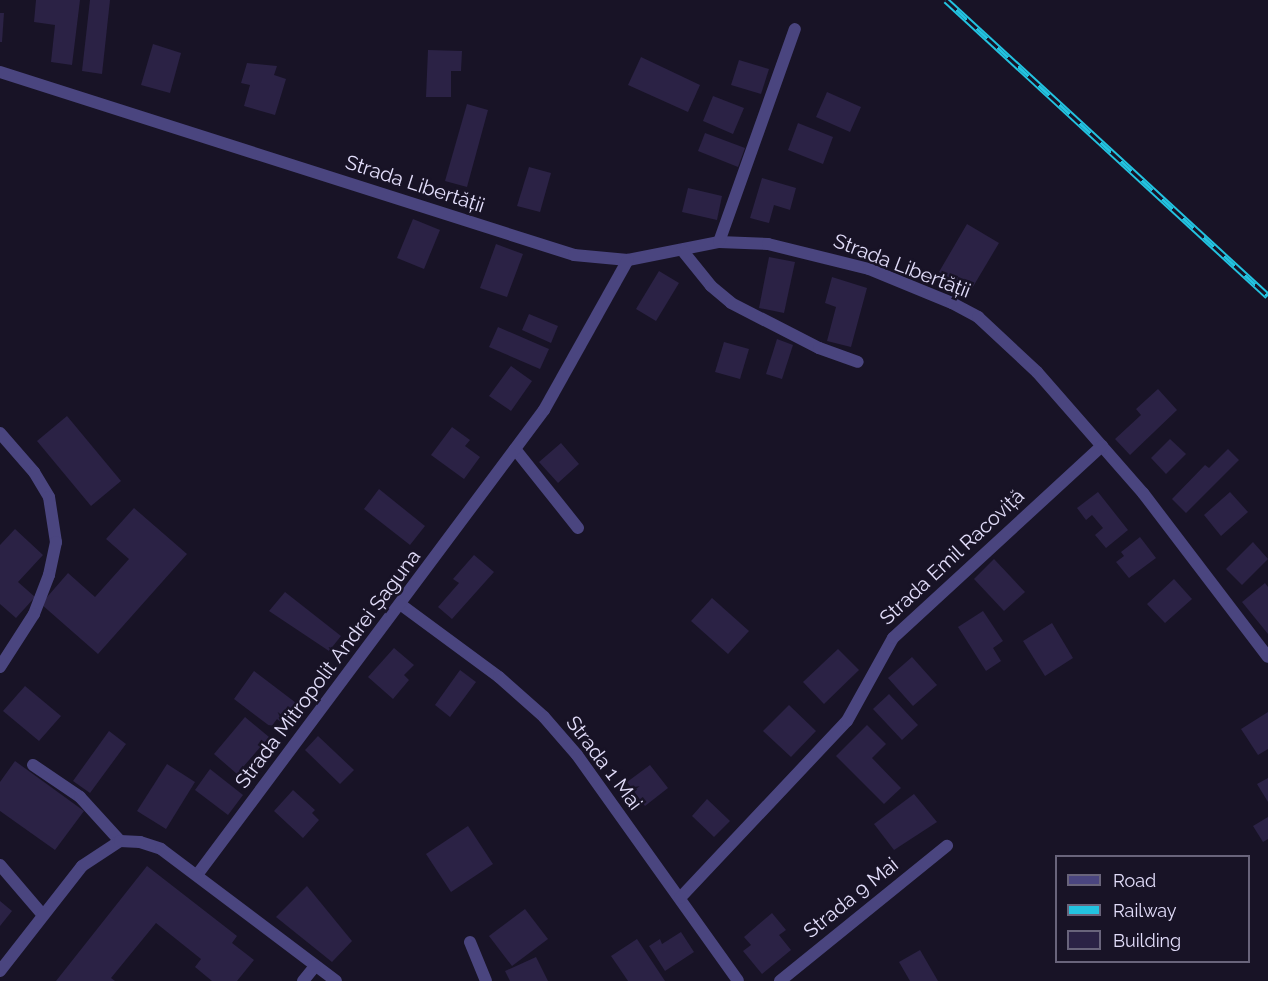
<!DOCTYPE html>
<html>
<head>
<meta charset="utf-8">
<style>
	body { margin:0 }
	#map { position:relative; width:1268px; height:981px; overflow:hidden; background:#181326; font-family:Raleway,sans-serif }
	div>[style] { position:absolute }
	.building>* { inset:0; background:#2b2245 }
	.lane>* { height:12px; margin:-6px; padding:0 6px; transform-origin:6px; border-radius:6px; background:#4a457f }
	.street>* { height:12px; margin:-6px; padding:0 6px; transform-origin:6px; border-radius:6px; background:#4a457f }
	.rail>* { height:7px; margin-top:-3.5px; transform-origin:0; background:repeating-linear-gradient(90deg,#181326 0 14px,#23c3e0 0 28px); box-sizing:border-box; border-block:2px solid #23c3e0 }
	span { translate:-50% -50%; white-space:nowrap; text-align:center; line-height:1.15; -webkit-text-stroke:5px #181326; paint-order:stroke }
	.street-label { font-size:20px; color:#e2ddfa }
	.legend { position:absolute; left:1055px; top:855px; width:195px; height:108px; box-sizing:border-box; background:#181326; border:2px solid #69647b; margin:0; padding:8px 10px; list-style:none; font-size:18px; color:#e2ddfa }
	.legend li { display:flex; align-items:center; gap:12px; height:30px }
	.legend b { width:30px; border:2px solid #69647b }
</style>
</head>
<body>
<div id="map">
	<div class="building">
		<div style="clip-path:polygon(36px 0,80px 0,72px 65px,51px 62px,55px 25px,34px 22px)"></div>
		<div style="clip-path:polygon(90px 0,110px 0,102px 74px,82px 71px)"></div>
		<div style="clip-path:polygon(0 13px,4px 13px,2px 42px,0 42px)"></div>
		<div style="clip-path:polygon(153px 44px,181px 53px,170px 93px,141px 85px)"></div>
		<div style="clip-path:polygon(428px 50px,462px 51px,461px 71px,451px 71px,451px 97px,426px 97px)"></div>
		<div style="clip-path:polygon(641px 57px,700px 85px,688px 112px,628px 85px)"></div>
		<div style="clip-path:polygon(739px 60px,769px 69px,761px 94px,731px 85px)"></div>
		<div style="clip-path:polygon(247px 63px,277px 66px,274px 75px,286px 79px,275px 115px,244px 106px,250px 85px,241px 83px)"></div>
		<div style="clip-path:polygon(827px 92px,861px 107px,850px 132px,816px 117px)"></div>
		<div style="clip-path:polygon(713px 96px,744px 108px,733px 134px,703px 121px)"></div>
		<div style="clip-path:polygon(467px 104px,488px 110px,467px 187px,445px 181px)"></div>
		<div style="clip-path:polygon(798px 123px,833px 137px,823px 164px,788px 150px)"></div>
		<div style="clip-path:polygon(705px 133px,745px 148px,738px 167px,698px 151px)"></div>
		<div style="clip-path:polygon(529px 167px,551px 173px,540px 212px,517px 206px)"></div>
		<div style="clip-path:polygon(762px 178px,796px 188px,790px 210px,774px 205px,769px 223px,750px 218px)"></div>
		<div style="clip-path:polygon(688px 188px,722px 196px,717px 220px,682px 212px)"></div>
		<div style="clip-path:polygon(413px 219px,440px 230px,424px 269px,397px 258px)"></div>
		<div style="clip-path:polygon(967px 224px,999px 243px,971px 290px,939px 272px)"></div>
		<div style="clip-path:polygon(496px 244px,523px 254px,507px 297px,480px 288px)"></div>
		<div style="clip-path:polygon(769px 257px,795px 262px,784px 313px,759px 308px)"></div>
		<div style="clip-path:polygon(659px 271px,679px 283px,656px 321px,636px 309px)"></div>
		<div style="clip-path:polygon(832px 277px,867px 288px,851px 347px,827px 341px,836px 307px,825px 303px)"></div>
		<div style="clip-path:polygon(529px 314px,558px 326px,551px 343px,522px 330px)"></div>
		<div style="clip-path:polygon(498px 327px,549px 349px,540px 369px,489px 347px)"></div>
		<div style="clip-path:polygon(777px 339px,793px 345px,782px 379px,766px 374px)"></div>
		<div style="clip-path:polygon(724px 342px,749px 349px,740px 379px,715px 372px)"></div>
		<div style="clip-path:polygon(511px 366px,532px 381px,511px 411px,489px 396px)"></div>
		<div style="clip-path:polygon(1158px 389px,1177px 410px,1130px 455px,1115px 439px,1141px 415px,1136px 409px)"></div>
		<div style="clip-path:polygon(67px 416px,121px 481px,91px 506px,37px 441px)"></div>
		<div style="clip-path:polygon(452px 427px,470px 440px,465px 446px,480px 457px,464px 479px,431px 455px)"></div>
		<div style="clip-path:polygon(1170px 439px,1186px 454px,1166px 474px,1151px 458px)"></div>
		<div style="clip-path:polygon(561px 443px,579px 464px,558px 483px,539px 462px)"></div>
		<div style="clip-path:polygon(1228px 449px,1239px 460px,1186px 513px,1172px 499px,1205px 465px,1209px 468px)"></div>
		<div style="clip-path:polygon(379px 489px,425px 526px,410px 545px,364px 509px)"></div>
		<div style="clip-path:polygon(1098px 492px,1128px 530px,1106px 548px,1095px 535px,1103px 528px,1092px 515px,1086px 520px,1077px 508px)"></div>
		<div style="clip-path:polygon(1230px 492px,1248px 512px,1221px 536px,1204px 515px)"></div>
		<div style="clip-path:polygon(134px 508px,187px 554px,98px 654px,41px 604px,68px 573px,95px 597px,129px 559px,106px 539px)"></div>
		<div style="clip-path:polygon(15px 529px,43px 555px,18px 582px,35px 597px,16px 618px,0 604px,0 545px)"></div>
		<div style="clip-path:polygon(1140px 537px,1156px 558px,1129px 578px,1116px 562px,1124px 556px,1121px 552px)"></div>
		<div style="clip-path:polygon(1253px 542px,1268px 559px,1242px 585px,1226px 569px)"></div>
		<div style="clip-path:polygon(474px 555px,494px 572px,452px 619px,438px 607px,459px 583px,453px 579px)"></div>
		<div style="clip-path:polygon(994px 559px,1025px 592px,1004px 611px,974px 579px)"></div>
		<div style="clip-path:polygon(1174px 579px,1192px 599px,1165px 623px,1147px 604px)"></div>
		<div style="clip-path:polygon(1265px 583px,1268px 587px,1268px 634px,1242px 602px)"></div>
		<div style="clip-path:polygon(285px 592px,341px 636px,329px 651px,269px 611px)"></div>
		<div style="clip-path:polygon(712px 598px,749px 631px,728px 654px,691px 621px)"></div>
		<div style="clip-path:polygon(983px 611px,1003px 641px,993px 648px,1001px 661px,986px 671px,958px 627px)"></div>
		<div style="clip-path:polygon(1052px 623px,1073px 658px,1045px 676px,1023px 641px)"></div>
		<div style="clip-path:polygon(394px 648px,414px 665px,404px 675px,409px 680px,393px 699px,368px 677px)"></div>
		<div style="clip-path:polygon(838px 649px,859px 670px,824px 704px,803px 682px)"></div>
		<div style="clip-path:polygon(912px 657px,937px 685px,913px 706px,888px 678px)"></div>
		<div style="clip-path:polygon(460px 670px,476px 682px,450px 717px,435px 705px)"></div>
		<div style="clip-path:polygon(254px 671px,304px 709px,289px 729px,277px 719px,271px 727px,234px 699px)"></div>
		<div style="clip-path:polygon(25px 686px,61px 716px,39px 741px,3px 711px)"></div>
		<div style="clip-path:polygon(889px 694px,918px 725px,902px 740px,873px 709px)"></div>
		<div style="clip-path:polygon(789px 705px,816px 731px,791px 757px,763px 731px)"></div>
		<div style="clip-path:polygon(1268px 712px,1268px 749px,1258px 755px,1241px 729px)"></div>
		<div style="clip-path:polygon(245px 717px,269px 737px,237px 774px,214px 754px)"></div>
		<div style="clip-path:polygon(867px 725px,886px 744px,872px 758px,901px 788px,884px 804px,836px 756px)"></div>
		<div style="clip-path:polygon(109px 731px,126px 744px,90px 793px,73px 781px)"></div>
		<div style="clip-path:polygon(318px 736px,354px 770px,340px 784px,305px 750px)"></div>
		<div style="clip-path:polygon(15px 761px,84px 811px,55px 850px,0 811px,0 782px)"></div>
		<div style="clip-path:polygon(167px 764px,195px 782px,166px 829px,137px 811px)"></div>
		<div style="clip-path:polygon(650px 765px,668px 788px,645px 806px,627px 782px)"></div>
		<div style="clip-path:polygon(210px 769px,243px 795px,228px 815px,195px 790px)"></div>
		<div style="clip-path:polygon(1268px 778px,1268px 802px,1257px 784px)"></div>
		<div style="clip-path:polygon(293px 790px,315px 810px,312px 813px,319px 820px,303px 838px,274px 811px)"></div>
		<div style="clip-path:polygon(914px 794px,937px 822px,894px 850px,874px 824px)"></div>
		<div style="clip-path:polygon(707px 799px,730px 821px,714px 837px,692px 816px)"></div>
		<div style="clip-path:polygon(1268px 817px,1268px 839px,1263px 842px,1253px 826px)"></div>
		<div style="clip-path:polygon(468px 826px,493px 864px,451px 892px,426px 854px)"></div>
		<div style="clip-path:polygon(147px 866px,237px 936px,232px 943px,254px 960px,237px 981px,212px 981px,195px 967px,201px 959px,156px 923px,111px 978px,115px 981px,56px 981px)"></div>
		<div style="clip-path:polygon(307px 886px,352px 941px,332px 962px,276px 917px)"></div>
		<div style="clip-path:polygon(0 901px,12px 911px,0 926px)"></div>
		<div style="clip-path:polygon(525px 909px,548px 939px,512px 966px,489px 936px)"></div>
		<div style="clip-path:polygon(772px 913px,786px 930px,779px 935px,791px 950px,762px 974px,743px 951px,751px 945px,744px 937px)"></div>
		<div style="clip-path:polygon(681px 932px,694px 952px,665px 971px,649px 946px,660px 939px,662px 944px)"></div>
		<div style="clip-path:polygon(637px 939px,665px 981px,628px 981px,611px 956px)"></div>
		<div style="clip-path:polygon(920px 950px,938px 981px,910px 981px,899px 962px)"></div>
		<div style="clip-path:polygon(536px 957px,548px 981px,510px 981px,505px 971px)"></div>
	</div>
	<div class="lane">
		<div style="left:0;top:433px;width:52px;rotate:48.9deg"></div>
		<div style="left:34px;top:472px;width:29px;rotate:59deg"></div>
		<div style="left:49px;top:497px;width:46px;rotate:81.2deg"></div>
		<div style="left:56px;top:542px;width:34px;rotate:102deg"></div>
		<div style="left:49px;top:575px;width:42px;rotate:111deg"></div>
		<div style="left:34px;top:614px;width:63px;rotate:122.7deg"></div>
	</div>
	<div class="street">
		<div style="left:0;top:72px;width:602px;rotate:17.68deg"></div>
		<div style="left:574px;top:255px;width:54px;rotate:5.3deg"></div>
		<div style="left:628px;top:260px;width:93px;rotate:-11.2deg"></div>
		<div style="left:719px;top:242px;width:49px;rotate:2.3deg"></div>
		<div style="left:768px;top:244px;width:104px;rotate:13.9deg"></div>
		<div style="left:869px;top:269px;width:90px;rotate:22.3deg"></div>
		<div style="left:952px;top:303px;width:30px;rotate:28deg"></div>
		<div style="left:978px;top:317px;width:81px;rotate:43deg"></div>
		<div style="left:1037px;top:372px;width:161px;rotate:48.8deg"></div>
		<div style="left:1143px;top:493px;width:206px;rotate:52.7deg"></div>
		<div style="left:719px;top:242px;width:226px;rotate:-70.4deg"></div>
		<div style="left:682px;top:250px;width:46px;rotate:51.1deg"></div>
		<div style="left:711px;top:286px;width:26px;rotate:40deg"></div>
		<div style="left:731px;top:303px;width:99px;rotate:27.1deg"></div>
		<div style="left:819px;top:348px;width:41px;rotate:19.7deg"></div>
		<div style="left:515px;top:449px;width:101px;rotate:51.4deg"></div>
		<div style="left:400px;top:604px;width:123px;rotate:36.4deg"></div>
		<div style="left:499px;top:677px;width:60px;rotate:41.6deg"></div>
		<div style="left:544px;top:717px;width:50px;rotate:49deg"></div>
		<div style="left:577px;top:755px;width:277px;rotate:54.5deg"></div>
		<div style="left:33px;top:765px;width:57px;rotate:34.2deg"></div>
		<div style="left:80px;top:797px;width:59px;rotate:47.7deg"></div>
		<div style="left:0;top:865px;width:65px;rotate:49.4deg"></div>
		<div style="left:197px;top:875px;width:580px;rotate:-53.27deg"></div>
		<div style="left:544px;top:410px;width:172px;rotate:-60.8deg"></div>
		<div style="left:680px;top:898px;width:243px;rotate:-46.7deg"></div>
		<div style="left:847px;top:721px;width:95px;rotate:-61deg"></div>
		<div style="left:893px;top:638px;width:284px;rotate:-42.6deg"></div>
		<div style="left:470px;top:942px;width:42px;rotate:67.7deg"></div>
		<div style="left:0;top:971px;width:133px;rotate:-52deg"></div>
		<div style="left:82px;top:866px;width:45px;rotate:-33.3deg"></div>
		<div style="left:120px;top:841px;width:20px;rotate:3deg"></div>
		<div style="left:140px;top:842px;width:22px;rotate:18deg"></div>
		<div style="left:161px;top:849px;width:219px;rotate:37deg"></div>
		<div style="left:303px;top:981px;width:19px;rotate:-51deg"></div>
		<div style="left:780px;top:981px;width:215px;rotate:-39deg"></div>
	</div>
	<div class="rail">
		<div style="left:946px;top:0;width:437px;rotate:42.6deg"></div>
	</div>
	<div class="street-label">
		<span style="left:415px;top:184px;rotate:18deg">Strada Libertății</span>
		<span style="left:902px;top:266px;rotate:21deg">Strada Libertății</span>
		<span style="left:952px;top:557px;rotate:-43deg">Strada Emil Racoviță</span>
		<span style="left:328px;top:669px;rotate:-53deg">Strada Mitropolit Andrei Șaguna</span>
		<span style="left:604px;top:763px;rotate:53deg">Strada 1 Mai</span>
		<span style="left:851px;top:898px;rotate:-39deg">Strada 9 Mai</span>
	</div>
	<ul class="legend">
	<li><b style="height:8px;background:#4a457f"></b>Road</li>
	<li><b style="height:8px;background:#23c3e0"></b>Railway</li>
	<li><b style="height:16px;background:#2b2245"></b>Building</li>
	</ul>
</div>
</body>
</html>
